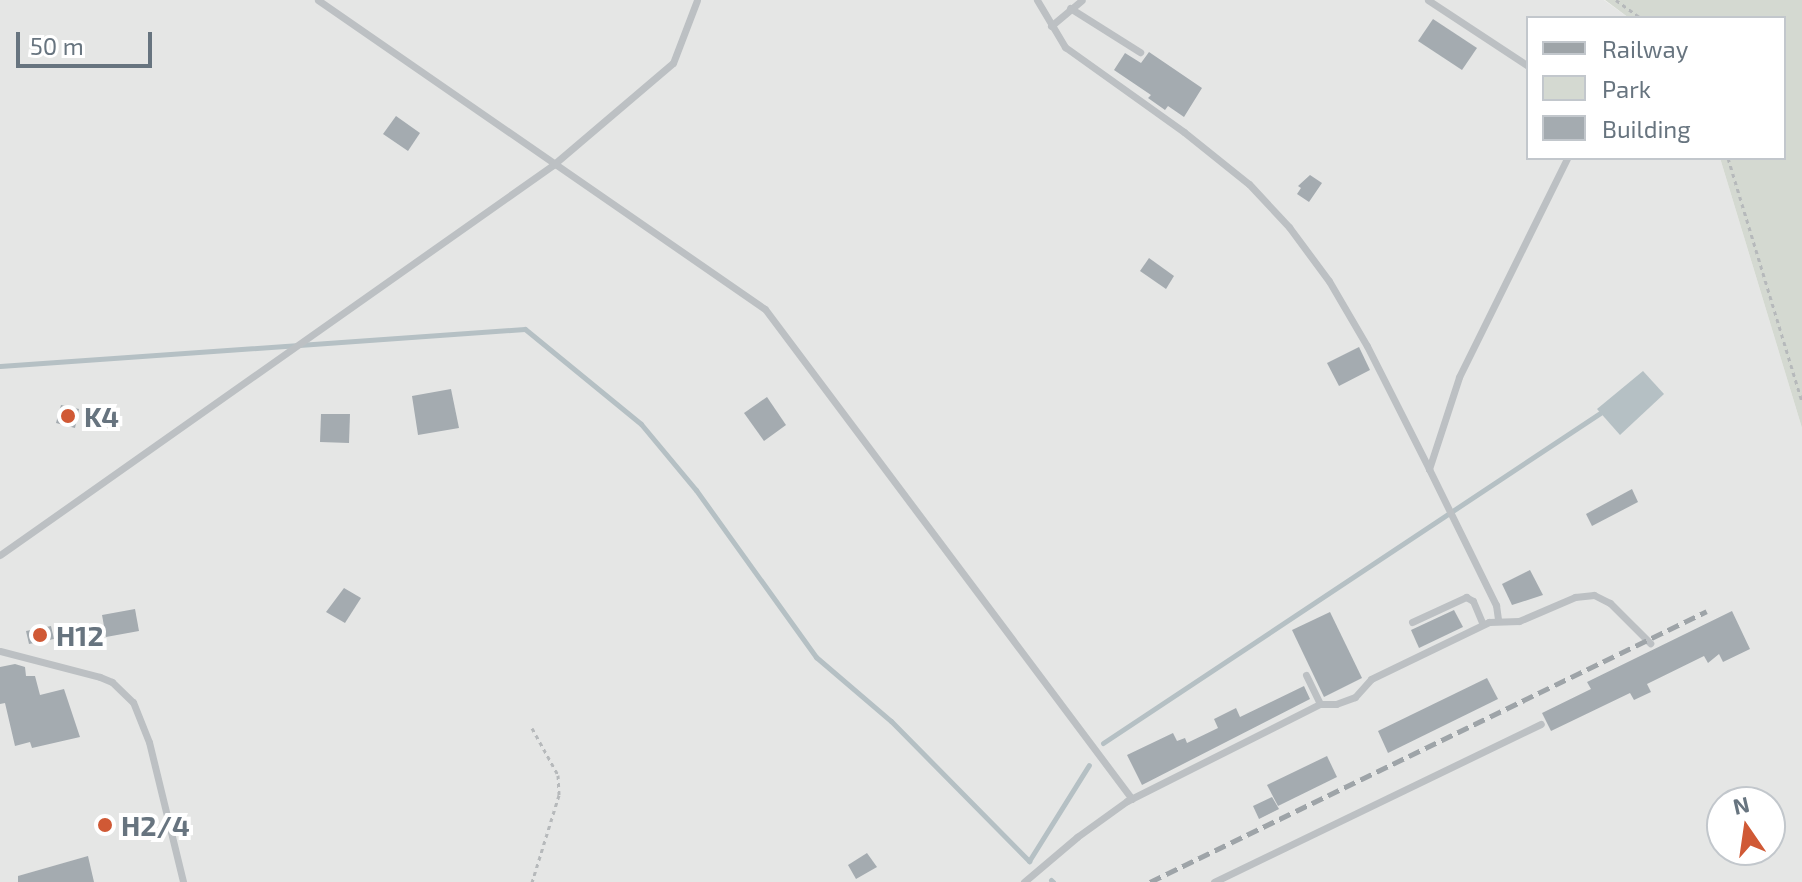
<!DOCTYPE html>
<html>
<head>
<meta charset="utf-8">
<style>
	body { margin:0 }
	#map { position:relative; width:1802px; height:882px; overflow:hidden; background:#f4f4f1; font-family:"Exo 2",sans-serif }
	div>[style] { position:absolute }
	.built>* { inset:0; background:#e5e6e5 }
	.green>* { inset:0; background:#d4d9d1 }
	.water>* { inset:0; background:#b5c0c4 }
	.stream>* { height:5px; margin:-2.5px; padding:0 2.5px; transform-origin:2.5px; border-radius:2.5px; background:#b5c0c4 }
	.building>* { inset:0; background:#a4abb0 }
	.path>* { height:3px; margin-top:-1.5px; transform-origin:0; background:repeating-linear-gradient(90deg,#b6b9bb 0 4px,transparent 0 8px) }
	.service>* { height:7px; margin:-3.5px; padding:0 3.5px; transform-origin:3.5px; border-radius:3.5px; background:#bcc0c3 }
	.rail>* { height:5px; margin-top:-2.5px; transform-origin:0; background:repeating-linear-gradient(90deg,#9ea4a8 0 12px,transparent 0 18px) }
	.dots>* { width:22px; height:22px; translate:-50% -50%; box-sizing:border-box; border:4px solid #fff; border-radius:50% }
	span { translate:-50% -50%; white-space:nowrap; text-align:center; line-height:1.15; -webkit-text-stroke:8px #fff; paint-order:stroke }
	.poi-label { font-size:28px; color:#67747f; font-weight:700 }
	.left { translate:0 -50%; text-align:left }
	.legend { position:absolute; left:1526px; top:16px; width:260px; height:144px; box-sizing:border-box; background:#fff; border:2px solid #c2c7cc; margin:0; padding:10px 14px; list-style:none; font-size:24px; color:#67747f }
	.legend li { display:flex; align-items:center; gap:16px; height:40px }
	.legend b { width:40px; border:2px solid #c2c7cc }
	.north { position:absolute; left:1706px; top:786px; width:80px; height:80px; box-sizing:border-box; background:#fff; border:2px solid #c2c7cc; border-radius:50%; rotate:347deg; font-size:22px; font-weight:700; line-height:32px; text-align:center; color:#67747f }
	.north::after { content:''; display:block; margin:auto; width:28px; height:36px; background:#d05935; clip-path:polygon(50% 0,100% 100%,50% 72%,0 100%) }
	.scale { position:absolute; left:16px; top:32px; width:136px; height:36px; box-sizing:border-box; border:4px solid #67747f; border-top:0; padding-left:10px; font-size:24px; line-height:28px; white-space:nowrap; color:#67747f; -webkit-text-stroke:6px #fff; paint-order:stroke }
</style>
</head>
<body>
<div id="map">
	<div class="built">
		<div style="clip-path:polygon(evenodd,0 0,1604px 0,1629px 18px,1528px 18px,1528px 158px,1720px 158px,1802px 428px,1802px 882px,0 882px,0 0,1722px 802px,1770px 802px,1770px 850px,1722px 850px,1722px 802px)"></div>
	</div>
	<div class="green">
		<div style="clip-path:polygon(1605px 0,1802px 0,1802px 428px,1720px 158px,1784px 158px,1784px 18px,1629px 18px)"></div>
	</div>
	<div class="water">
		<div style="clip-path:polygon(1643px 371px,1664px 394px,1620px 435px,1597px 409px)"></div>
	</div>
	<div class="stream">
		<div style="left:0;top:366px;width:526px;rotate:-4.03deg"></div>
		<div style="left:525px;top:329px;width:150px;rotate:39.3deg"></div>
		<div style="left:641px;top:424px;width:86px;rotate:50.2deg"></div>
		<div style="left:696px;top:490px;width:206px;rotate:54.3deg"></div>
		<div style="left:816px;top:657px;width:99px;rotate:40.5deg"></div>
		<div style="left:891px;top:721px;width:197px;rotate:45.4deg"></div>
		<div style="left:1029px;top:861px;width:113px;rotate:-58deg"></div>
		<div style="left:1103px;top:743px;width:597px;rotate:-33.58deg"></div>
		<div style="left:1051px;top:880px;width:3px;rotate:45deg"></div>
	</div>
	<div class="building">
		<div style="clip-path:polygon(1433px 19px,1477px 48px,1462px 70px,1418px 41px)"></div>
		<div style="clip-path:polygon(1149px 52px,1202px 88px,1184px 117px,1168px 106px,1165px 110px,1148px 98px,1151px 95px,1114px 70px,1125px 53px,1141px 63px)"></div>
		<div style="clip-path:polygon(396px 116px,420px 133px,408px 151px,383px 134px)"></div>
		<div style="clip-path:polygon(1310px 175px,1322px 183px,1309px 202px,1297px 194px,1301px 188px,1298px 186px)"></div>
		<div style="clip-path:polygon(1149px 258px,1174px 276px,1166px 289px,1140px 271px)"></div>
		<div style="clip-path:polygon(1359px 347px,1370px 370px,1339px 386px,1327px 363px)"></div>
		<div style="clip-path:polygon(451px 389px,459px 428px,418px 435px,412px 396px)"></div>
		<div style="clip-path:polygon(767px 397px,786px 425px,764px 441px,744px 413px)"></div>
		<div style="clip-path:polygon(61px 405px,79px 409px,75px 428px,56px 423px)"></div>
		<div style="clip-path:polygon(321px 414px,350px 414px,349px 443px,320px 442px)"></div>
		<div style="clip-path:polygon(1632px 489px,1638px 502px,1592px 526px,1586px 514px)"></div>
		<div style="clip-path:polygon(1530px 570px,1543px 595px,1512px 605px,1502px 584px)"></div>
		<div style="clip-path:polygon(344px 588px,361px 598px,345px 623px,326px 612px)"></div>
		<div style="clip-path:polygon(135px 609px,139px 631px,106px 637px,102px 615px)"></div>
		<div style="clip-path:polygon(1454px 610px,1463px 627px,1419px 648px,1411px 630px)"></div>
		<div style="clip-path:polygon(1732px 611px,1750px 649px,1723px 662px,1719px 654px,1708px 663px,1704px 656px,1647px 684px,1651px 692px,1634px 700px,1630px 693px,1551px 731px,1542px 713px,1591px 689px,1587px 682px)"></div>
		<div style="clip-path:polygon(1330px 612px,1362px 678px,1324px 697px,1292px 630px)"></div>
		<div style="clip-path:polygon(51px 626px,54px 639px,29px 644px,26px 631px)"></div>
		<div style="clip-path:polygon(15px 664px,25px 667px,26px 676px,35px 676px,40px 695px,64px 689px,80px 737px,32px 748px,30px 742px,15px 746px,5px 703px,0 704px,0 667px)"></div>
		<div style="clip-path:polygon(1487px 678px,1498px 699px,1388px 753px,1378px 731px)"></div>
		<div style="clip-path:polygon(1304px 686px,1310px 699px,1142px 785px,1127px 755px,1173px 733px,1177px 741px,1185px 738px,1187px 743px,1218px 728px,1214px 719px,1236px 708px,1240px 717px)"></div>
		<div style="clip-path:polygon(1327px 756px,1337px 777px,1278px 806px,1267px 785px)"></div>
		<div style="clip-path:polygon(1272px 797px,1279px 809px,1259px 819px,1253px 806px)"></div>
		<div style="clip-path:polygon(867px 853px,877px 867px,856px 879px,848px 865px)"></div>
		<div style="clip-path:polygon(88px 856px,94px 882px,18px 882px,18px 876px)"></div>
	</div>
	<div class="path">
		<div style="left:1616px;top:0;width:31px;rotate:36deg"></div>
		<div style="left:1728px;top:158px;width:254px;rotate:73.1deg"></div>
		<div style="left:532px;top:728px;width:54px;rotate:61deg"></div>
		<div style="left:558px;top:775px;width:20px;rotate:87deg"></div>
		<div style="left:559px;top:795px;width:91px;rotate:107.2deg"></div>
	</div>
	<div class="service">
		<div style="left:318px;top:0;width:543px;rotate:34.66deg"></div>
		<div style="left:765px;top:309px;width:612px;rotate:53.17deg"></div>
		<div style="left:1037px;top:0;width:55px;rotate:59.2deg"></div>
		<div style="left:1065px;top:47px;width:146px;rotate:35.5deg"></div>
		<div style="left:1184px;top:132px;width:83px;rotate:38.7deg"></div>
		<div style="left:1249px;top:184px;width:59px;rotate:47.1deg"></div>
		<div style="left:1289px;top:227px;width:67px;rotate:53.5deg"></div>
		<div style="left:1329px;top:281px;width:75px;rotate:59.7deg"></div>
		<div style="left:1367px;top:346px;width:138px;rotate:63.2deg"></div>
		<div style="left:1429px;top:469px;width:152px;rotate:63.8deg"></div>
		<div style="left:1496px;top:605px;width:15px;rotate:82deg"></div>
		<div style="left:1428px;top:0;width:120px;rotate:33.4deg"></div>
		<div style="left:1070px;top:8px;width:83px;rotate:32.2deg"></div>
		<div style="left:1051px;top:26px;width:40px;rotate:-40deg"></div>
		<div style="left:1429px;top:469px;width:97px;rotate:-71.9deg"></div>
		<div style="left:1459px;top:377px;width:244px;rotate:-63.7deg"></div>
		<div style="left:0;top:555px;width:677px;rotate:-35.19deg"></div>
		<div style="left:553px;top:165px;width:157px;rotate:-40.4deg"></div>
		<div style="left:673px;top:63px;width:67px;rotate:-69.1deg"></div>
		<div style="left:1412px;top:622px;width:60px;rotate:-24.8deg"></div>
		<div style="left:1466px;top:597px;width:8px;rotate:30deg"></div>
		<div style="left:1473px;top:601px;width:25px;rotate:67deg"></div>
		<div style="left:0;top:651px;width:103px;rotate:14.6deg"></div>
		<div style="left:100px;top:677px;width:13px;rotate:23deg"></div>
		<div style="left:112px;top:682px;width:29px;rotate:44deg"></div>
		<div style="left:133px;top:702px;width:43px;rotate:68.2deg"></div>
		<div style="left:149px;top:742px;width:144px;rotate:76.3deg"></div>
		<div style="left:1306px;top:675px;width:32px;rotate:64deg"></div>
		<div style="left:1024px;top:882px;width:70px;rotate:-40.3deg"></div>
		<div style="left:1077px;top:837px;width:62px;rotate:-35.8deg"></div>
		<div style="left:1127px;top:801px;width:216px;rotate:-26.7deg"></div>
		<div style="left:1320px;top:704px;width:16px"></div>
		<div style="left:1336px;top:704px;width:20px;rotate:-20deg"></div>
		<div style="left:1355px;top:697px;width:24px;rotate:-48deg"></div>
		<div style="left:1371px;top:679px;width:131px;rotate:-25.8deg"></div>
		<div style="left:1489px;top:622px;width:30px;rotate:-2deg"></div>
		<div style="left:1519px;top:621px;width:61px;rotate:-23.2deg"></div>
		<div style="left:1575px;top:597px;width:19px;rotate:-6deg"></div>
		<div style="left:1594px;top:595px;width:18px;rotate:27deg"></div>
		<div style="left:1610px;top:603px;width:57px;rotate:45deg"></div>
		<div style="left:1214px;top:882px;width:363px;rotate:-25.8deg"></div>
	</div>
	<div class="rail">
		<div style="left:1150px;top:882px;width:619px;rotate:-25.94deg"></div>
	</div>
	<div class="dots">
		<div style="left:68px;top:416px;background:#d05935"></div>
		<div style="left:40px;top:635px;background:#d05935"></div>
		<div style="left:105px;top:825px;background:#d05935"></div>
	</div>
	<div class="poi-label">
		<span class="left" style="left:84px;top:416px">K4</span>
		<span class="left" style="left:56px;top:635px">H12</span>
		<span class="left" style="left:121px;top:825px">H2/4</span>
	</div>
	<ul class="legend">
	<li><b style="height:10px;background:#9ea4a8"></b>Railway</li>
	<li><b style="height:22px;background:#d4d9d1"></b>Park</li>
	<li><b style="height:22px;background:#a4abb0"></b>Building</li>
	</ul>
	<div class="north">N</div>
	<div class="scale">50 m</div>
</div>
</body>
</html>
